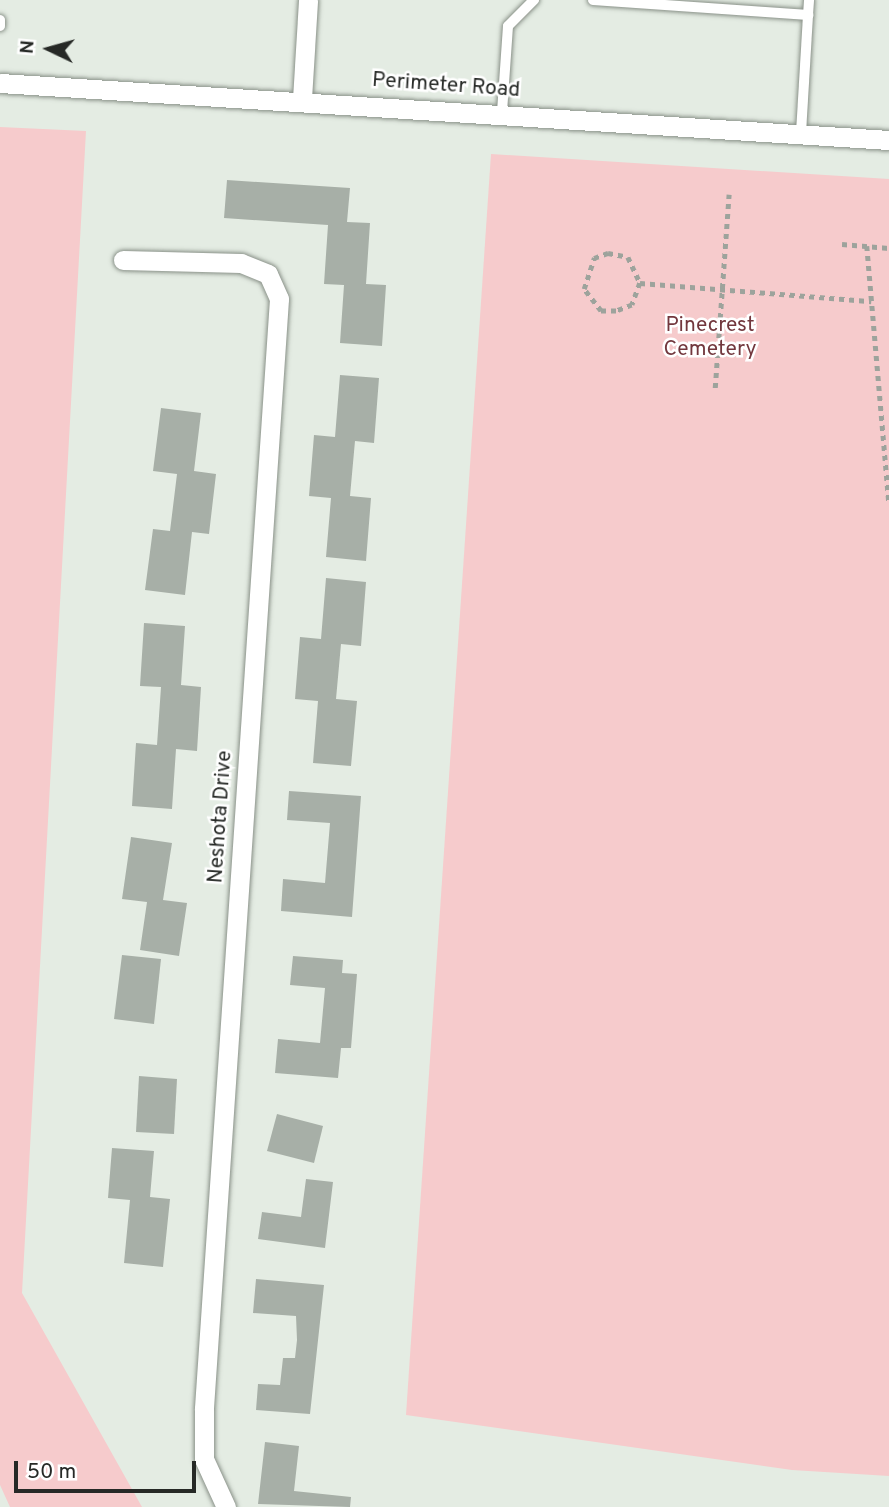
<!DOCTYPE html>
<html>
<head>
<meta charset="utf-8">
<style>
	body { margin:0 }
	#map { position:relative; width:889px; height:1507px; overflow:hidden; background:#e4ece3; font-family:Overpass,sans-serif }
	div>[style] { position:absolute }
	.green>* { inset:0; background:#f6cbcc }
	.building>* { inset:0; background:#a7afa7 }
	.path>* { height:4.5px; margin-top:-2.25px; transform-origin:0; background:repeating-linear-gradient(90deg,#9da39c 0 5px,transparent 0 10px) }
	.roads { filter:drop-shadow(0 0 2px #899188) drop-shadow(0 0 2px #899188) }
	.lane>* { height:10px; margin:-5px; padding:0 5px; transform-origin:5px; border-radius:5px; background:#fff }
	.street>* { height:19px; margin:-9.5px; padding:0 9.5px; transform-origin:9.5px; border-radius:9.5px; background:#fff }
	span { translate:-50% -50%; white-space:nowrap; text-align:center; line-height:1.15; -webkit-text-stroke:5px #fff; paint-order:stroke }
	.street-label { font-size:21px; color:#262926 }
	.park-label { font-size:21px; color:#72373d }
	.north { position:absolute; left:14px; top:14px; width:70px; height:70px; -webkit-text-stroke:5px #fff; paint-order:stroke; rotate:275deg; font-size:19px; font-weight:700; line-height:28px; text-align:center; color:#262926 }
	.north::after { content:''; display:block; margin:auto; width:24px; height:32px; background:#262926; clip-path:polygon(50% 0,100% 100%,50% 72%,0 100%) }
	.scale { position:absolute; left:14px; top:1461px; width:182px; height:32px; box-sizing:border-box; border:4px solid #262926; border-top:0; padding-left:9px; font-size:21px; line-height:24px; white-space:nowrap; color:#262926; -webkit-text-stroke:5px #fff; paint-order:stroke }
</style>
</head>
<body>
<div id="map">
	<div class="green">
		<div style="clip-path:polygon(0 127px,86px 131px,22px 1293px,142px 1507px,10px 1507px,0 1485px)"></div>
		<div style="clip-path:polygon(491px 154px,889px 179px,889px 1476px,792px 1470px,406px 1415px)"></div>
	</div>
	<div class="building">
		<div style="clip-path:polygon(227px 180px,350px 188px,347px 222px,370px 223px,366px 284px,386px 285px,382px 346px,340px 343px,344px 285px,324px 284px,328px 225px,224px 218px)"></div>
		<div style="clip-path:polygon(340px 375px,379px 378px,374px 443px,355px 441px,350px 496px,371px 498px,366px 561px,326px 557px,331px 498px,309px 496px,314px 435px,335px 437px)"></div>
		<div style="clip-path:polygon(161px 408px,201px 413px,194px 471px,216px 474px,209px 534px,192px 532px,185px 595px,145px 590px,153px 529px,170px 531px,177px 474px,153px 471px)"></div>
		<div style="clip-path:polygon(326px 578px,366px 582px,361px 646px,341px 644px,336px 699px,357px 701px,351px 766px,313px 763px,318px 701px,295px 699px,300px 637px,321px 639px)"></div>
		<div style="clip-path:polygon(144px 623px,185px 626px,181px 685px,201px 687px,197px 751px,176px 749px,172px 809px,132px 806px,136px 743px,157px 745px,161px 687px,140px 686px)"></div>
		<div style="clip-path:polygon(289px 791px,361px 796px,352px 917px,281px 911px,283px 879px,325px 883px,330px 823px,287px 820px)"></div>
		<div style="clip-path:polygon(131px 837px,172px 843px,163px 900px,187px 903px,179px 956px,140px 950px,147px 902px,122px 899px)"></div>
		<div style="clip-path:polygon(122px 955px,161px 959px,154px 1024px,114px 1019px)"></div>
		<div style="clip-path:polygon(293px 956px,343px 960px,342px 973px,357px 974px,351px 1048px,341px 1048px,338px 1078px,275px 1073px,278px 1039px,320px 1043px,325px 988px,290px 985px)"></div>
		<div style="clip-path:polygon(139px 1076px,177px 1079px,174px 1134px,136px 1132px)"></div>
		<div style="clip-path:polygon(277px 1114px,323px 1126px,314px 1163px,267px 1151px)"></div>
		<div style="clip-path:polygon(112px 1148px,154px 1151px,150px 1197px,170px 1199px,163px 1267px,124px 1263px,130px 1200px,108px 1198px)"></div>
		<div style="clip-path:polygon(306px 1179px,333px 1182px,325px 1248px,258px 1239px,262px 1212px,301px 1217px)"></div>
		<div style="clip-path:polygon(256px 1279px,324px 1285px,310px 1414px,256px 1410px,258px 1384px,280px 1385px,283px 1358px,295px 1358px,297px 1340px,296px 1316px,253px 1313px)"></div>
		<div style="clip-path:polygon(265px 1442px,299px 1446px,294px 1491px,351px 1497px,350px 1507px,258px 1504px)"></div>
	</div>
	<div class="path">
		<div style="left:842px;top:244px;width:47px;rotate:4.9deg"></div>
		<div style="left:867px;top:246px;width:258px;rotate:85.1deg"></div>
		<div style="left:640px;top:283px;width:23px;rotate:110deg"></div>
		<div style="left:632px;top:305px;width:17px;rotate:159deg"></div>
		<div style="left:616px;top:311px;width:15px;rotate:180deg"></div>
		<div style="left:601px;top:311px;width:28px;rotate:-128deg"></div>
		<div style="left:584px;top:289px;width:33px;rotate:-72deg"></div>
		<div style="left:594px;top:258px;width:15px;rotate:-20deg"></div>
		<div style="left:608px;top:253px;width:20px;rotate:11deg"></div>
		<div style="left:628px;top:257px;width:29px;rotate:65deg"></div>
		<div style="left:640px;top:283px;width:232px;rotate:4.5deg"></div>
		<div style="left:715px;top:388px;width:194px;rotate:-85.9deg"></div>
	</div>
	<div class="roads">
		<div class="lane">
			<div style="left:593px;top:0;width:216px;rotate:4deg"></div>
			<div style="left:808px;top:15px;width:15px;rotate:-86deg"></div>
			<div style="left:0;top:20px;width:6px;rotate:90deg"></div>
			<div style="left:502px;top:112px;width:86px;rotate:-86deg"></div>
			<div style="left:508px;top:26px;width:37px;rotate:-45deg"></div>
			<div style="left:801px;top:133px;width:118px;rotate:-86.6deg"></div>
		</div>
		<div class="street">
			<div style="left:0;top:83px;width:891px;rotate:3.67deg"></div>
			<div style="left:302px;top:99px;width:99px;rotate:-86.5deg"></div>
			<div style="left:123px;top:260px;width:118px;rotate:1.5deg"></div>
			<div style="left:241px;top:263px;width:29px;rotate:22deg"></div>
			<div style="left:268px;top:274px;width:27px;rotate:66deg"></div>
			<div style="left:279px;top:299px;width:1113px;rotate:93.87deg"></div>
			<div style="left:204px;top:1409px;width:50px;rotate:90deg"></div>
			<div style="left:204px;top:1459px;width:53px;rotate:65.4deg"></div>
		</div>
	</div>
	<div class="street-label">
		<span style="left:446px;top:86px;rotate:4deg">Perimeter Road</span>
		<span style="left:221px;top:817px;rotate:-86deg">Neshota Drive</span>
	</div>
	<div class="park-label">
		<span style="left:710px;top:338px">Pinecrest<br>Cemetery</span>
	</div>
	<div class="north">N</div>
	<div class="scale">50 m</div>
</div>
</body>
</html>
